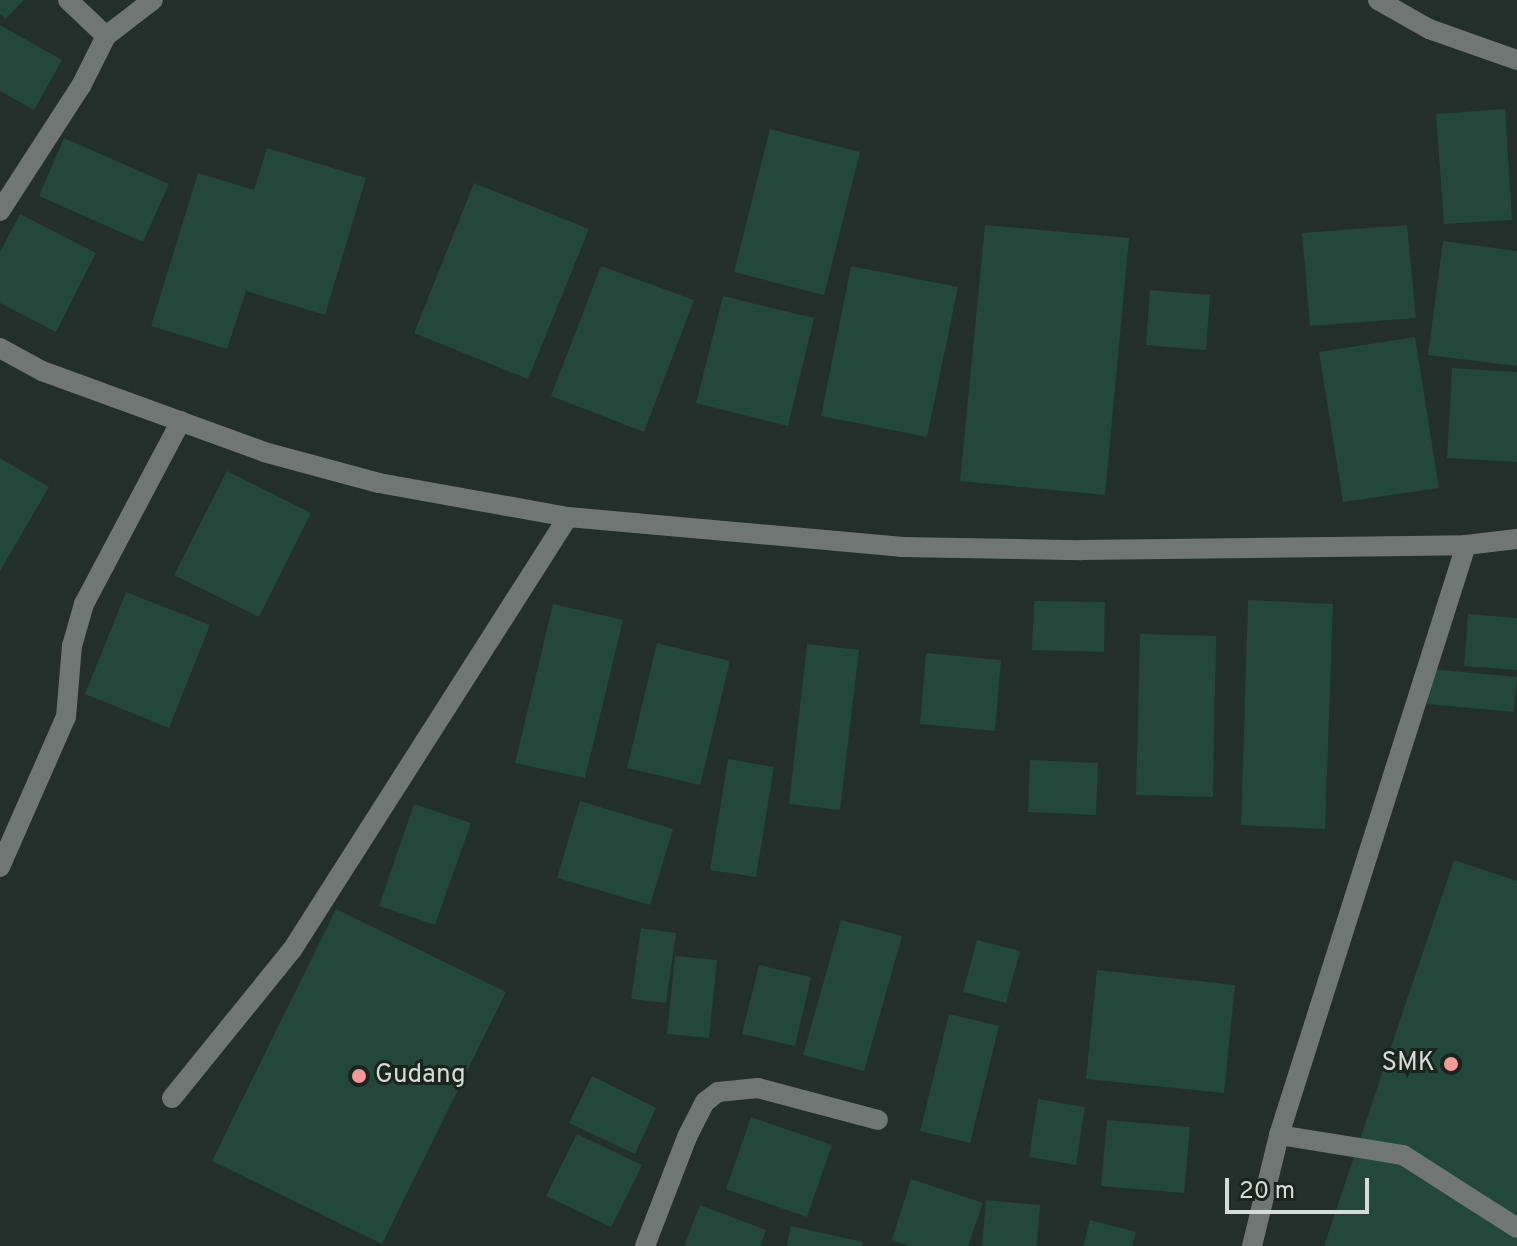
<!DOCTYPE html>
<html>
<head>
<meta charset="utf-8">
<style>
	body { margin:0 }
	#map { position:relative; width:1517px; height:1246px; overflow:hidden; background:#232f2a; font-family:Overpass,sans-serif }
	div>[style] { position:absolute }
	.building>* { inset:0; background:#23473a }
	.minor>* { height:20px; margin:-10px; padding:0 10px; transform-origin:10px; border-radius:10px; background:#707674 }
	.dots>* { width:22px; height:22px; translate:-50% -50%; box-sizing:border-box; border:4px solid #1a2520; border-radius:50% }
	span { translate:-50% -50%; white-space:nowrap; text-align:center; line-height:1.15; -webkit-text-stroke:6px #1a2520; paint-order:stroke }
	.poi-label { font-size:26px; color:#d4dbd8 }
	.right { translate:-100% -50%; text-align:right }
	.left { translate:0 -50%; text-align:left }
	.scale { position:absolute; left:1225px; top:1178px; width:144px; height:36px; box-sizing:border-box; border:4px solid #d4dbd8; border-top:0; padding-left:10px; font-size:24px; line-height:28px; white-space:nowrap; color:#d4dbd8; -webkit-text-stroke:6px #1a2520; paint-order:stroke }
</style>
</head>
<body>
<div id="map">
	<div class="building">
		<div style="clip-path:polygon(0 0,24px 0,6px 19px,0 14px)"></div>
		<div style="clip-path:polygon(0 25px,62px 60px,34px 110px,0 91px)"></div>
		<div style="clip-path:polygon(1505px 109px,1512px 220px,1444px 224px,1436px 114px)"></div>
		<div style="clip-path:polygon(770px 129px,860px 152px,824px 295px,734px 272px)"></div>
		<div style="clip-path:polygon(64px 138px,169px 184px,143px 242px,39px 196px)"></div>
		<div style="clip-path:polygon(267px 148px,366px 178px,325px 315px,246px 291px,227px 349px,151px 326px,198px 173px,254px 190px)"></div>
		<div style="clip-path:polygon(474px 183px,589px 229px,528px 379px,414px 333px)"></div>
		<div style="clip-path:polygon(20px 214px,96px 253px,56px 332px,0 303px,0 252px)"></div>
		<div style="clip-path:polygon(985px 225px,1129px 238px,1105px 495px,960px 481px)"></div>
		<div style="clip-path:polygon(1407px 225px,1416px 318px,1310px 326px,1302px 233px)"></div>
		<div style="clip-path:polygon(1443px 241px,1517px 251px,1517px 366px,1428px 355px)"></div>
		<div style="clip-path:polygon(601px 266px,694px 300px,644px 432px,551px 396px)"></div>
		<div style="clip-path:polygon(851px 266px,958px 287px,927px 437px,821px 416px)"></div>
		<div style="clip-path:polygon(1150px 290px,1210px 295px,1206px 350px,1146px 345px)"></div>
		<div style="clip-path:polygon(723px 296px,814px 318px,788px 426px,696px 403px)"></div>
		<div style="clip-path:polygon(1415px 337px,1439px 488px,1343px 502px,1319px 352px)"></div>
		<div style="clip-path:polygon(1452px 368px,1517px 372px,1517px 462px,1447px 458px)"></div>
		<div style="clip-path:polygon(0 458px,49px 487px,0 571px)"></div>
		<div style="clip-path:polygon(227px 471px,311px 513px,259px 617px,174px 575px)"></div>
		<div style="clip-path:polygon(126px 592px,210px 625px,169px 728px,85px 694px)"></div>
		<div style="clip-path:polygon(1248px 600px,1333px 604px,1325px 829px,1241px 825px)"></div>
		<div style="clip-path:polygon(1034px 601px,1105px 602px,1104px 652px,1032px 650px)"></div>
		<div style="clip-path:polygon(553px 604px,623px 620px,585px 778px,515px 763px)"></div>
		<div style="clip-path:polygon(1468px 614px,1517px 618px,1517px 670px,1464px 666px)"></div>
		<div style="clip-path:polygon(1140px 634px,1216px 636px,1213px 797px,1136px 795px)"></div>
		<div style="clip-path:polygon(657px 643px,730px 661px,700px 785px,627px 768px)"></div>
		<div style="clip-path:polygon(807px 644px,859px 650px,840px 810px,789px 804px)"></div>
		<div style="clip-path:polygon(926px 653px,1001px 660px,995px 731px,920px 724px)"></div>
		<div style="clip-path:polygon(1430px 669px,1517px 677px,1514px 712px,1427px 704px)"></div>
		<div style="clip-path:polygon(728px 759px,774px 767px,756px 877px,710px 870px)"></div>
		<div style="clip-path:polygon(1030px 760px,1098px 763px,1096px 815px,1028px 812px)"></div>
		<div style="clip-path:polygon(580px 801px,673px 829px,650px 905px,557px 878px)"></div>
		<div style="clip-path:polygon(414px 804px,471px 823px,435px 925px,379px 906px)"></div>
		<div style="clip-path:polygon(1454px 860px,1517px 881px,1517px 1246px,1324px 1246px)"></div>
		<div style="clip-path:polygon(336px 909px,506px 992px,382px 1244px,212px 1161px)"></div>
		<div style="clip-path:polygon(841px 920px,902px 936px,864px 1071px,803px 1055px)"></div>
		<div style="clip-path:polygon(641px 928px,676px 933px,666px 1003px,631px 999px)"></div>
		<div style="clip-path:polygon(977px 940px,1020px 951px,1006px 1003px,963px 992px)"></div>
		<div style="clip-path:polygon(675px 956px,717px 960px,709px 1038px,667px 1034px)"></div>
		<div style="clip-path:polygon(759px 965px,811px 977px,795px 1046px,742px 1034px)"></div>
		<div style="clip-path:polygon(1097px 970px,1235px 985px,1224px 1093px,1086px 1079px)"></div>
		<div style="clip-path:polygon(949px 1014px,999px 1026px,970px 1143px,920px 1131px)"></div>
		<div style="clip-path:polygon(592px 1076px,656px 1108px,635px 1154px,569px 1123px)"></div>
		<div style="clip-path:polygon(1038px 1099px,1085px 1107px,1076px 1165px,1029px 1157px)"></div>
		<div style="clip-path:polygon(751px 1117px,832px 1145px,807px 1217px,726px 1189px)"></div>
		<div style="clip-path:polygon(1107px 1120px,1190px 1127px,1184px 1193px,1101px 1186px)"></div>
		<div style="clip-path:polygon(577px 1134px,642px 1165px,611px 1227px,546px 1196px)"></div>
		<div style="clip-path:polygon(911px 1179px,983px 1203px,968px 1246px,910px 1246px,892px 1240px)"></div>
		<div style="clip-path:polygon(986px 1200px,1040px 1205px,1037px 1246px,982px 1246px)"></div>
		<div style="clip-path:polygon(700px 1205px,766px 1230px,760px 1246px,684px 1246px)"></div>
		<div style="clip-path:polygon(1090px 1220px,1136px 1232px,1132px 1246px,1083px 1246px)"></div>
		<div style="clip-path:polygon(791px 1226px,863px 1242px,862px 1246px,787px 1246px)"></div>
	</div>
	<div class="minor">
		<div style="left:68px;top:0;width:52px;rotate:43.5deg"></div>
		<div style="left:1378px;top:0;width:59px;rotate:29.6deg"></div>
		<div style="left:1429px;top:29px;width:93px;rotate:19.4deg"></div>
		<div style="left:0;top:211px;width:149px;rotate:-57.1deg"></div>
		<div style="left:81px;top:86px;width:56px;rotate:-63.4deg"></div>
		<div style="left:106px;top:36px;width:59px;rotate:-37.5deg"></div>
		<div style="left:0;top:348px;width:48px;rotate:28.7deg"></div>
		<div style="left:42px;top:371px;width:236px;rotate:20deg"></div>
		<div style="left:264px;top:452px;width:119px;rotate:15.1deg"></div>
		<div style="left:379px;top:483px;width:192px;rotate:10.2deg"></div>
		<div style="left:568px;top:517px;width:334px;rotate:5.1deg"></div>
		<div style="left:901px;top:547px;width:180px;rotate:1deg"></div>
		<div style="left:1081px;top:550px;width:385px;rotate:-0.7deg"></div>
		<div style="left:1466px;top:545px;width:51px;rotate:-6.7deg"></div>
		<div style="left:0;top:867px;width:164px;rotate:-66.3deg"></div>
		<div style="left:66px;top:717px;width:71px;rotate:-85.2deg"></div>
		<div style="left:72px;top:646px;width:44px;rotate:-74.1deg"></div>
		<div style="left:84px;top:604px;width:207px;rotate:-62.1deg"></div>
		<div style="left:172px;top:1098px;width:191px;rotate:-51deg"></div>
		<div style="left:292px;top:950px;width:513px;rotate:-57.49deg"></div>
		<div style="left:1279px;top:1135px;width:126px;rotate:9.2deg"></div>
		<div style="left:1403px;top:1155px;width:135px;rotate:32.6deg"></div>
		<div style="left:645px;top:1246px;width:117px;rotate:-68.9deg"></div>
		<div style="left:687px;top:1137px;width:39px;rotate:-63deg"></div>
		<div style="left:705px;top:1102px;width:16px;rotate:-38deg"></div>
		<div style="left:718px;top:1092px;width:40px;rotate:-5.7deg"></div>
		<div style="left:758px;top:1088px;width:124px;rotate:14.9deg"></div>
		<div style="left:1252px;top:1246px;width:114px;rotate:-76.3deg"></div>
		<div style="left:1279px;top:1135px;width:619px;rotate:-72.41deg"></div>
	</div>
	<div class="dots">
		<div style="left:1451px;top:1064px;background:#f59b97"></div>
		<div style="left:359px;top:1076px;background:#f59b97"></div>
	</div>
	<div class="poi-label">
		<span class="right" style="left:1435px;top:1064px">SMK</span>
		<span class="left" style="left:375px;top:1076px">Gudang</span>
	</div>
	<div class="scale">20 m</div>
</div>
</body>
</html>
